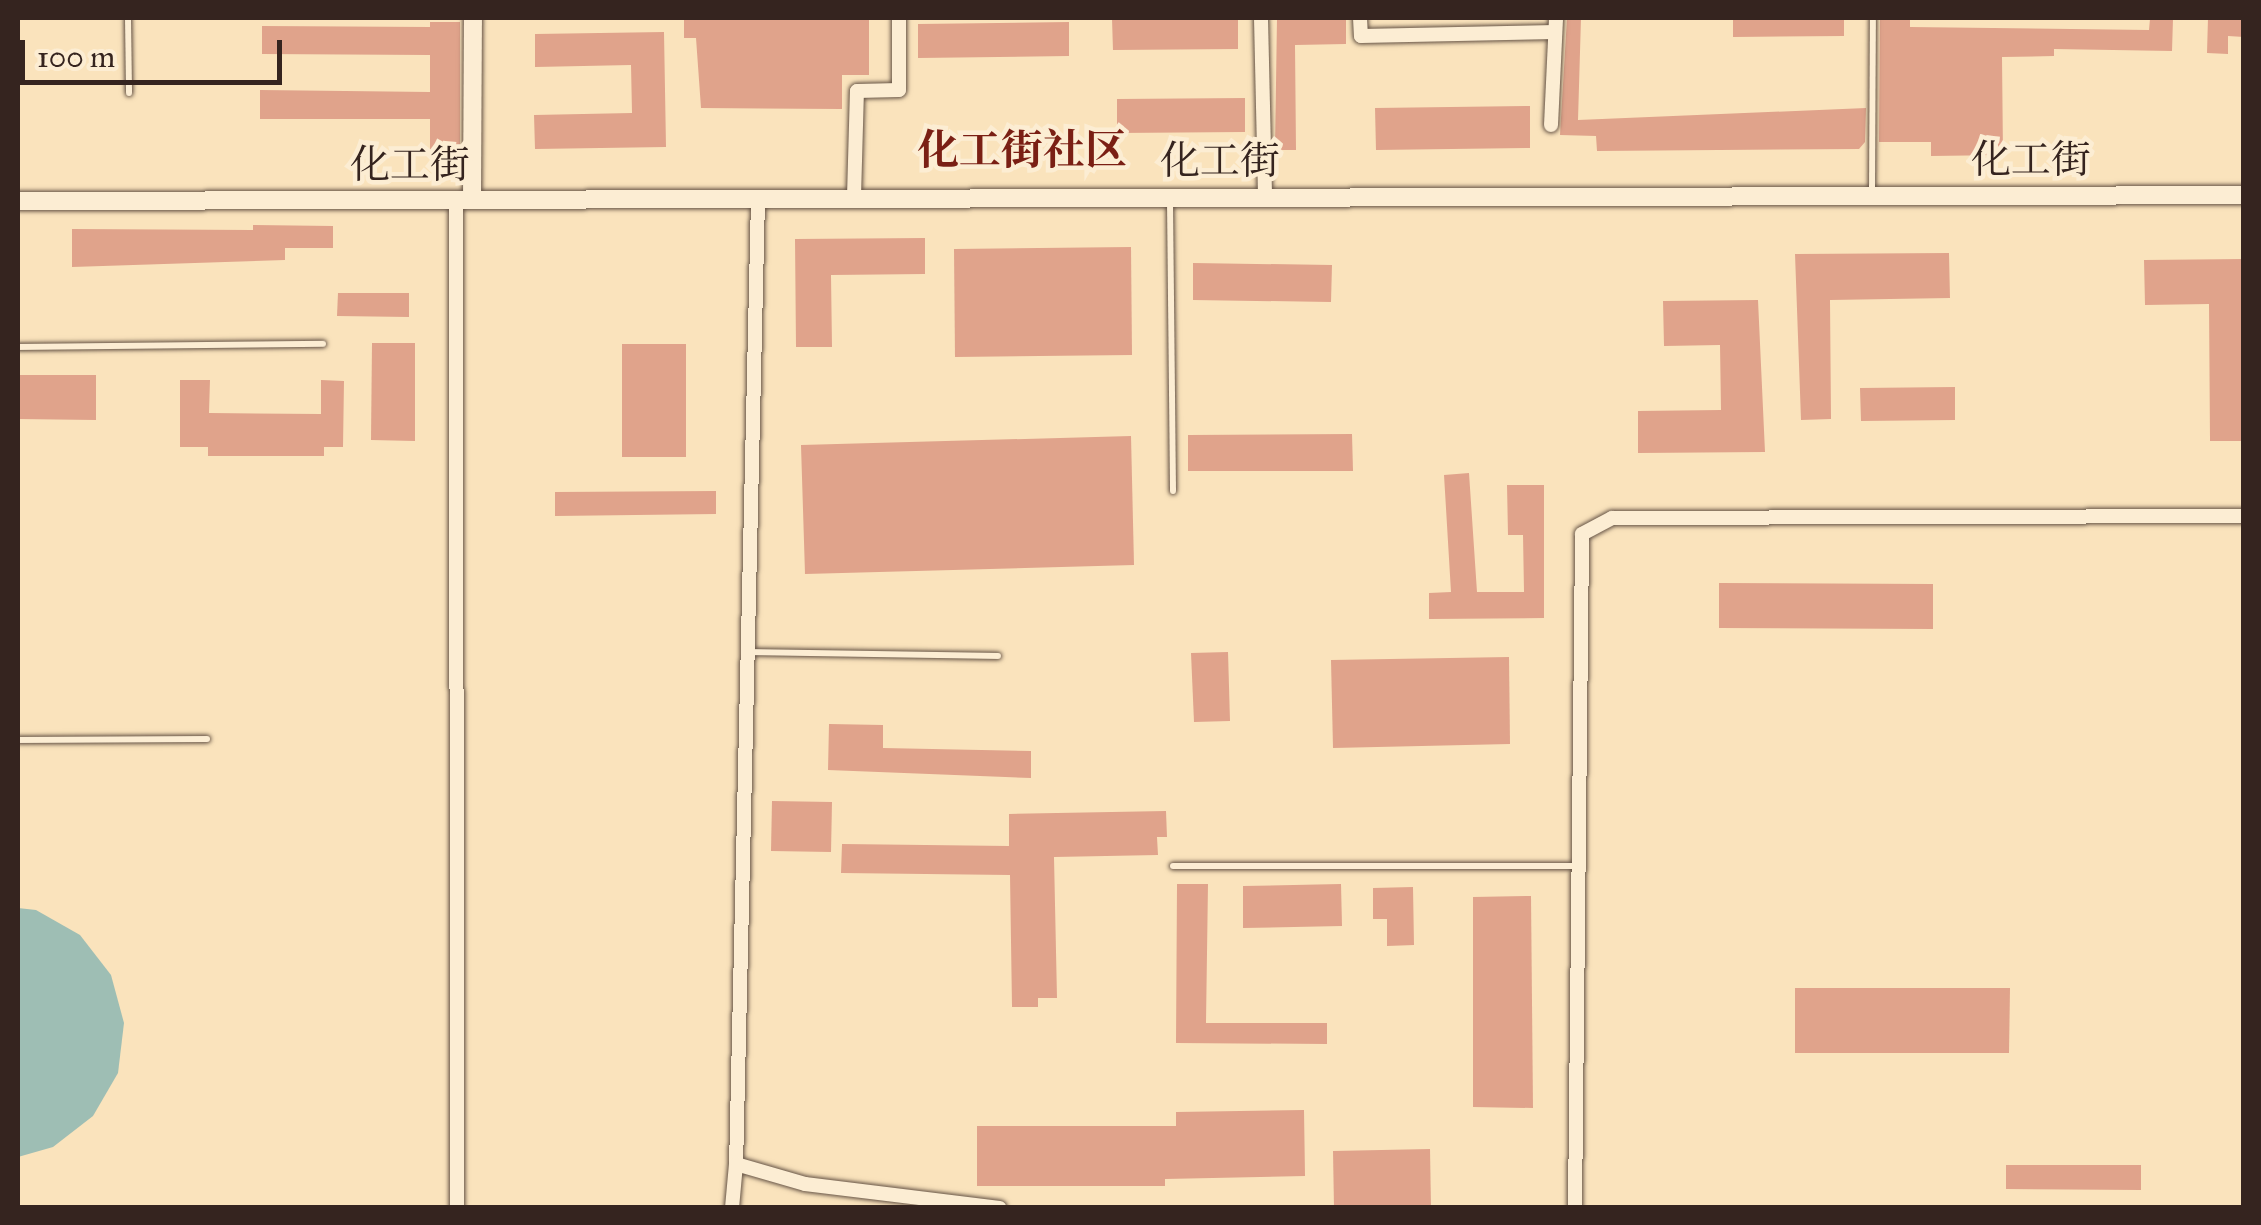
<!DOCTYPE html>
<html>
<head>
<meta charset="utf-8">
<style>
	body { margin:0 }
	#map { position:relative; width:2261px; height:1225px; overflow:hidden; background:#fae3bc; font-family:"IM FELL Great Primer","Noto Serif SC",serif }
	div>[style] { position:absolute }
	.water>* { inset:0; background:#9ebeb4 }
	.building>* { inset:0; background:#e0a38b }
	.roads { filter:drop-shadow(0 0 2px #665446) drop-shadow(0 0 2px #665446) }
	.service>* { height:6px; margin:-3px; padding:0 3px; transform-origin:3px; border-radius:3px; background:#fcedd3 }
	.minor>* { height:14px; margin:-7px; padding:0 7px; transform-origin:7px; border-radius:7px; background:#fcedd3 }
	.tertiary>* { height:18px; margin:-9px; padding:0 9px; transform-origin:9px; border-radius:9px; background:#fcedd3 }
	span { translate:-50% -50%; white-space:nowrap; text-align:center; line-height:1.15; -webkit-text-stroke:9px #fcedd3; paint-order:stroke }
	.street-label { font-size:40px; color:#35241f }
	.neighbourhood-label { font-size:42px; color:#7a1f14; font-weight:700 }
	.frame { position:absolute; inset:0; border:20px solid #35241f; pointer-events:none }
	.scale { position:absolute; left:20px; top:40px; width:262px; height:45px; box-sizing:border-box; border:5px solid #35241f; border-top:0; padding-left:12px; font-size:30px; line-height:35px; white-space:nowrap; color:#35241f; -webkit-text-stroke:8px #fcedd3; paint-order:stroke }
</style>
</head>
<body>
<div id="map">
	<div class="water">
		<div style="clip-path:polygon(18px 908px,36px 910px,80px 935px,111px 975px,124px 1023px,118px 1073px,93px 1116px,53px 1147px,18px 1157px)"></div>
	</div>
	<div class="building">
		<div style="clip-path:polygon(684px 18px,869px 18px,869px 75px,842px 75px,842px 109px,701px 108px,696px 38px,684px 38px)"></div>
		<div style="clip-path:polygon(1238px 18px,1238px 49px,1113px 50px,1112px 19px)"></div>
		<div style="clip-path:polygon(1277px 18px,1346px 18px,1346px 44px,1295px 45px,1296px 150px,1275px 150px)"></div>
		<div style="clip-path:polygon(1567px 18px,1581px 18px,1578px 120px,1866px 108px,1865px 142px,1859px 149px,1597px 151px,1596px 136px,1560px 135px)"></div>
		<div style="clip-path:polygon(1733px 18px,1844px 18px,1844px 36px,1733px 37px)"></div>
		<div style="clip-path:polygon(1880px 18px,1910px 18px,1910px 27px,2149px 30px,2150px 19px,2173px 19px,2172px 51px,2054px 49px,2054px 56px,2002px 57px,2003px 155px,1931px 156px,1931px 142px,1879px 142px)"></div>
		<div style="clip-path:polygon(2208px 18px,2244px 18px,2244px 37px,2228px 36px,2228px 54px,2207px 53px)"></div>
		<div style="clip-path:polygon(430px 22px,460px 22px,460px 169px,430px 169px,430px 119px,260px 119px,260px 90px,430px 92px,430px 55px,262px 54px,262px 26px,430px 27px)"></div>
		<div style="clip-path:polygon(1069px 22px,1069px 56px,918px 58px,918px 24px)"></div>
		<div style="clip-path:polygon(664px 32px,666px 147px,535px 149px,534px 115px,632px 113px,631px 65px,535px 67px,535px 34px)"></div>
		<div style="clip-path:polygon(1245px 98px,1245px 132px,1117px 133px,1117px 99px)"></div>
		<div style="clip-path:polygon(1530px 106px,1530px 148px,1376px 150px,1375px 108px)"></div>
		<div style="clip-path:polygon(253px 225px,333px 226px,333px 248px,285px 248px,285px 260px,72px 267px,72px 229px,253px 230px)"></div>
		<div style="clip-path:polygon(925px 238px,925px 274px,831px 275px,832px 347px,796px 347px,795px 239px)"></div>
		<div style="clip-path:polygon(1131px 247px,1132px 355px,955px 357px,954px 249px)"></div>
		<div style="clip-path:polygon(1949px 253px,1950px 298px,1830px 300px,1831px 419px,1801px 420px,1795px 254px)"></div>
		<div style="clip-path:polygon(2244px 259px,2244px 441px,2210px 441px,2209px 304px,2145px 305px,2144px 260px)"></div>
		<div style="clip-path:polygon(1193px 263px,1332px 265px,1331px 302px,1193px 300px)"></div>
		<div style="clip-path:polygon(338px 293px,409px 293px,409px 317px,337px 316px)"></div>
		<div style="clip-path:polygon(1758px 300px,1765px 452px,1638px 453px,1638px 411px,1721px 410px,1720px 345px,1664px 346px,1663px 301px)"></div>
		<div style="clip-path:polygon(372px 343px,415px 343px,415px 441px,371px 440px)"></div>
		<div style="clip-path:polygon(622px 344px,686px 344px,686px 457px,622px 457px)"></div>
		<div style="clip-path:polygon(18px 375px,96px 375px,96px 420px,18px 419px)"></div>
		<div style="clip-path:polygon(180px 380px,210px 380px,209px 413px,321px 414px,321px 380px,344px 381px,343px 447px,324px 447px,324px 456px,208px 456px,208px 447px,180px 447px)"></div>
		<div style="clip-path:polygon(1955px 387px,1955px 420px,1861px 421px,1860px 388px)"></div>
		<div style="clip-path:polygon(1352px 434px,1353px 471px,1188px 471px,1188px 435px)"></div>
		<div style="clip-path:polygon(1131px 436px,1134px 565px,805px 574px,801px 445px)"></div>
		<div style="clip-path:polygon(1469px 473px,1477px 592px,1524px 592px,1523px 535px,1508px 535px,1507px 485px,1544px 485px,1544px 618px,1429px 619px,1429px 593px,1451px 592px,1444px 475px)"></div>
		<div style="clip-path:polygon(716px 491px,716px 514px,555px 516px,555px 492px)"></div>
		<div style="clip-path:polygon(1719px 583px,1933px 584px,1933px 629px,1719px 628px)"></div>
		<div style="clip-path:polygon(1228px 652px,1230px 721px,1194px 722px,1191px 653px)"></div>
		<div style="clip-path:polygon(1509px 657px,1510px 744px,1333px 748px,1331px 660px)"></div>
		<div style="clip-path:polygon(829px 724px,883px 725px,883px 748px,1031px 751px,1031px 778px,828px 770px)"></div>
		<div style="clip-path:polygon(772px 801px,832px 802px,831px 852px,771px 851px)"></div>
		<div style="clip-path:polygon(1166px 811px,1167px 837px,1157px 837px,1158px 855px,1054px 857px,1057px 998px,1038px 998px,1038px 1007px,1012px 1007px,1010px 875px,841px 873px,842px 844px,1009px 846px,1009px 814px)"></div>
		<div style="clip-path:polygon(1177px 884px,1208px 884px,1206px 1023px,1327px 1023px,1327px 1044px,1176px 1043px)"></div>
		<div style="clip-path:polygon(1341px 884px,1342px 926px,1243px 928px,1243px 886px)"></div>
		<div style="clip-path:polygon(1413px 887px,1414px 945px,1387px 946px,1387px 919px,1373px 919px,1373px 888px)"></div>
		<div style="clip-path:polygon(1531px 896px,1533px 1108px,1473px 1107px,1473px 897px)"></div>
		<div style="clip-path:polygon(1795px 988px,2010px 988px,2009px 1053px,1795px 1053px)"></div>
		<div style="clip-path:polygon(1304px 1110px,1305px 1176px,1165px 1179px,1165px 1186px,977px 1186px,977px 1126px,1176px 1126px,1176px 1112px)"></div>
		<div style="clip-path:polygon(1430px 1149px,1431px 1208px,1334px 1208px,1333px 1151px)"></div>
		<div style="clip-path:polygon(2006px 1165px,2141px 1165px,2141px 1190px,2006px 1189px)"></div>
	</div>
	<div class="roads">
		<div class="service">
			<div style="left:128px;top:18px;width:75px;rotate:89.2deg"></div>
			<div style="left:1872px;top:191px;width:173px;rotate:-89.7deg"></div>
			<div style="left:1170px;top:202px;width:289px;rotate:89.4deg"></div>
			<div style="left:18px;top:347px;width:305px;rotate:-0.6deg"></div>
			<div style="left:749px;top:652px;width:249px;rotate:0.9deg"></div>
			<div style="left:18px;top:740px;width:189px;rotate:-0.3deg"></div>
			<div style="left:1173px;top:866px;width:403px"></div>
		</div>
		<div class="minor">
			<div style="left:1261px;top:18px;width:178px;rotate:88.7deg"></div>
			<div style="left:1360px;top:18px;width:18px;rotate:87deg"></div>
			<div style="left:1361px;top:36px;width:194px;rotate:-1.2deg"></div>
			<div style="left:1551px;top:125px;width:107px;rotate:-87.3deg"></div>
			<div style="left:854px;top:197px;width:106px;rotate:-88.4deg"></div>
			<div style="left:857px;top:91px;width:42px;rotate:-1.4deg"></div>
			<div style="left:899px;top:90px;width:72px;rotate:-90deg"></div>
			<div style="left:758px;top:198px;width:966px;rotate:91.3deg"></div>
			<div style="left:736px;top:1164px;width:72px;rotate:16.2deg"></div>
			<div style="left:805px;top:1184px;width:196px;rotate:7deg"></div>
			<div style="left:456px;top:199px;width:1009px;rotate:89.94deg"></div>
			<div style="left:732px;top:1208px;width:44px;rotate:-84.8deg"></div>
			<div style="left:1575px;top:1208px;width:674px;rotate:-89.4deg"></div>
			<div style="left:1582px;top:534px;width:34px;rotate:-28deg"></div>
			<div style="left:1612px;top:518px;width:632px;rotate:-0.18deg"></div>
		</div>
		<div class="tertiary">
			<div style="left:472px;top:199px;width:181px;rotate:-89.7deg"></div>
			<div style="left:18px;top:201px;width:2226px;rotate:-0.15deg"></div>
		</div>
	</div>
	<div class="street-label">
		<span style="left:2031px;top:160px">化工街</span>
		<span style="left:1220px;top:161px">化工街</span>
		<span style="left:410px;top:165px">化工街</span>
	</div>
	<div class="neighbourhood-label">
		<span style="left:1022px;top:150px">化工街社区</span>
	</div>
	<div class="frame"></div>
	<div class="scale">100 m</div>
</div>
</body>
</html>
